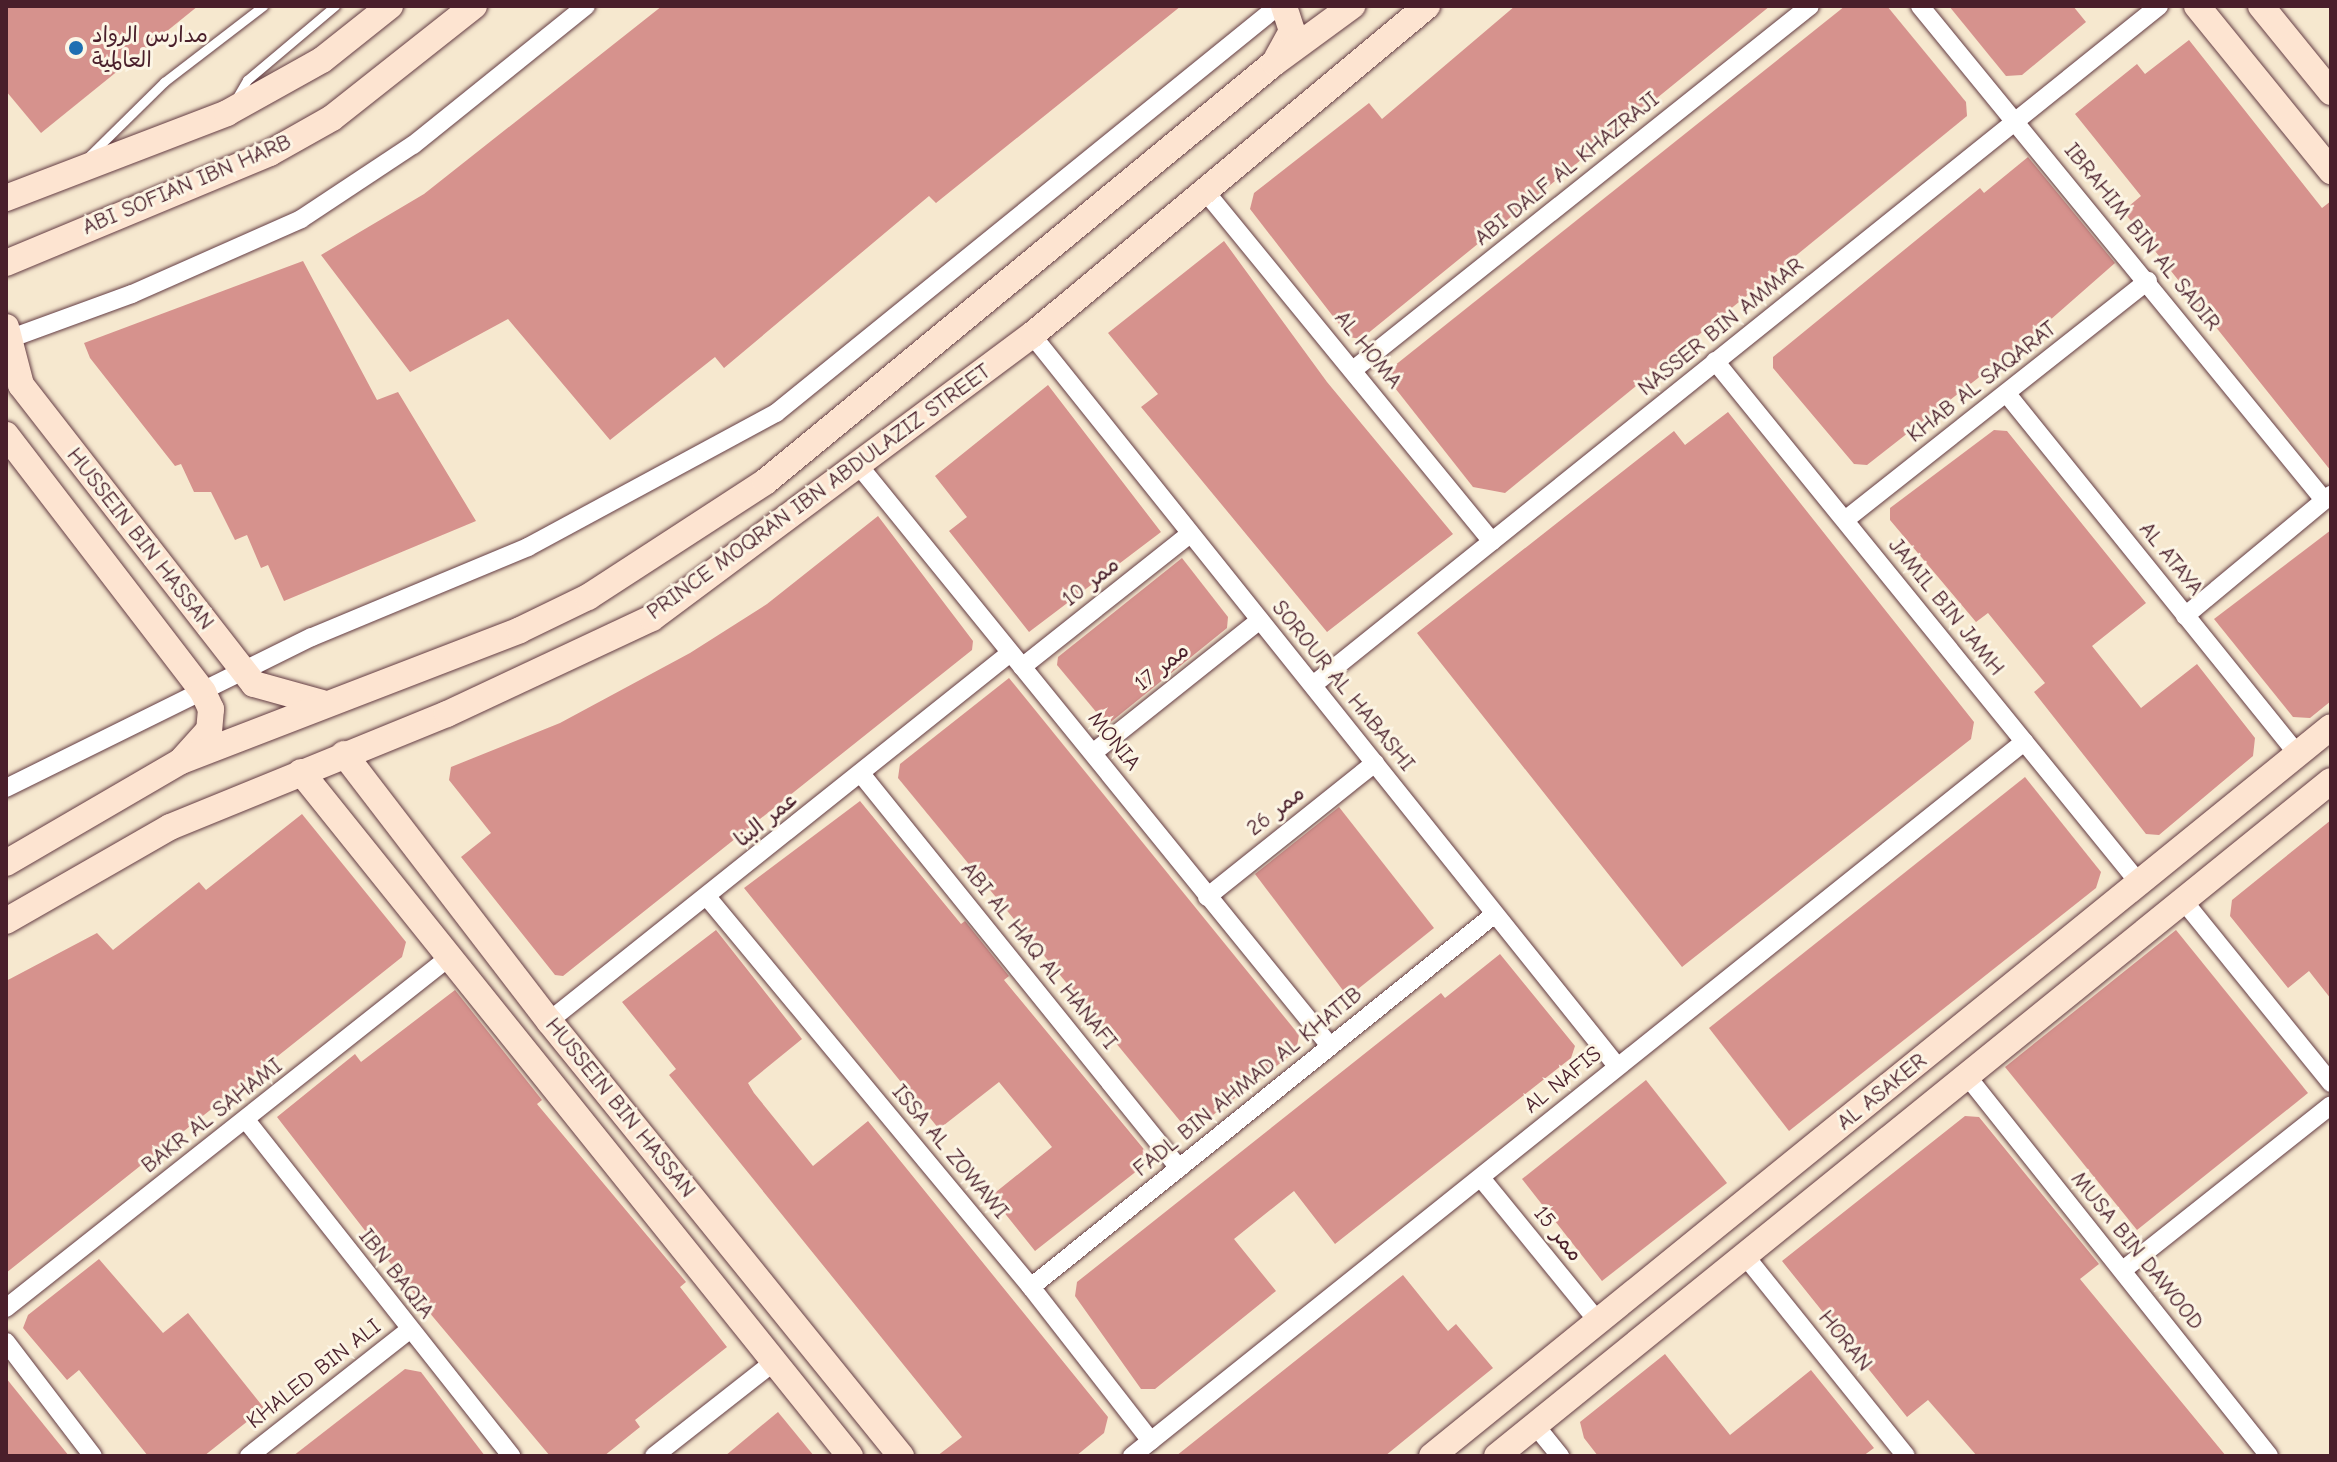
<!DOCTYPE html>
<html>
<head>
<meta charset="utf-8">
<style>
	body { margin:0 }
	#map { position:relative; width:2337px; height:1462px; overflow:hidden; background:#f6e8cf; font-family:"Comic Neue","Playpen Sans Arabic",sans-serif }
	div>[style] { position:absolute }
	.building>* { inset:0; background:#d6928d }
	.roads { filter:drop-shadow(0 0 2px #643d44) drop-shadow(0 0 2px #643d44) }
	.lane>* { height:9px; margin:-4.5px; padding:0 4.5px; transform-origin:4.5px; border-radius:4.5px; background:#fff }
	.street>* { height:18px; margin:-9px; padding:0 9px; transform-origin:9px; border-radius:9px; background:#fff }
	.secondary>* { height:26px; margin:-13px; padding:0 13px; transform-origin:13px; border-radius:13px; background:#fde4d1 }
	.dots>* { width:22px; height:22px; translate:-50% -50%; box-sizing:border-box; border:4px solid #fcf5e5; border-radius:50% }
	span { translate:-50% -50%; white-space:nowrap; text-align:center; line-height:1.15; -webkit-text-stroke:6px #fcf5e5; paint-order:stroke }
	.poi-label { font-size:22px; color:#4a1f2b }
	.left { translate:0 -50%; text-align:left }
	.street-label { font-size:22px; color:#4a1f2b }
	.frame { position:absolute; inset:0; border:8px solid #4a1f2b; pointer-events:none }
</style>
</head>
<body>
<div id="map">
	<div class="building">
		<div style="clip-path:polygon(6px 6px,198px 6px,41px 133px,6px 91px)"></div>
		<div style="clip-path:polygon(662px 6px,1181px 6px,936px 203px,929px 196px,724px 368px,715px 357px,610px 440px,508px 319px,410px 372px,321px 255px,424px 194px)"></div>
		<div style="clip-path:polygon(1515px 6px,1770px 6px,1361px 339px,1349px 337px,1250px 209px,1254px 193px,1369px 103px,1382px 119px)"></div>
		<div style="clip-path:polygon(1845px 6px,1887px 6px,1966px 102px,1967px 116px,1505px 493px,1473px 487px,1384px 374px)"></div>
		<div style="clip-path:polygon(1949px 6px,2073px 6px,2086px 22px,2022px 75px,2006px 76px)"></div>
		<div style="clip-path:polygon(2189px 40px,2322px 208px,2331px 201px,2331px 471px,2123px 211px,2141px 196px,2075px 114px,2137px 64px,2145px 74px)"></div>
		<div style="clip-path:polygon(2028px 157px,2115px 263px,2033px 335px,1867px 465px,1854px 464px,1773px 368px,1773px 357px,1980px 188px,1984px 193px)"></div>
		<div style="clip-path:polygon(1224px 241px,1327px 382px,1453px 534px,1327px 632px,1141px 407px,1158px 394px,1108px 333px)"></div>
		<div style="clip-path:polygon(303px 261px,377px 400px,398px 392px,476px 521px,284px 601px,268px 565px,261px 568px,247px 535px,235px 540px,211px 492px,194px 492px,181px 464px,175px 466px,90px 358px,84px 343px)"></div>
		<div style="clip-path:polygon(1048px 385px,1161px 532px,1029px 632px,949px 531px,967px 517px,935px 476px)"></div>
		<div style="clip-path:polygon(1728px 412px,1974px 722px,1971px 739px,1682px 967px,1417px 633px,1674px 431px,1685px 445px)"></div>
		<div style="clip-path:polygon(1994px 430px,2007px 431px,2146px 603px,2092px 646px,2141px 708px,2197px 664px,2255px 738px,2253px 756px,2159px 835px,2146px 834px,2034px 692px,2045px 683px,1988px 613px,1976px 622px,1890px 520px,1890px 508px)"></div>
		<div style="clip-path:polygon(878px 516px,973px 641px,972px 650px,563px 976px,555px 975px,461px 857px,491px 833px,449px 780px,451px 767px,560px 723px,690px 653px,767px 604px)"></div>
		<div style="clip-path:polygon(2331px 530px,2331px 701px,2310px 718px,2293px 717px,2214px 619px)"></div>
		<div style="clip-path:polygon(1182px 558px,1228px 617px,1227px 628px,1107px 725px,1057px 665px,1058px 657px)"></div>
		<div style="clip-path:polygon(1009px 678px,1299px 1035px,1296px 1051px,1200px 1125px,1185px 1127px,898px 778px,900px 764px)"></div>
		<div style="clip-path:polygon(2025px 777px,2101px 872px,2096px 888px,1789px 1131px,1709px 1028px)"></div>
		<div style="clip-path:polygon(860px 801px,961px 924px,965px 921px,1009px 976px,1004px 980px,1152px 1159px,1035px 1251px,991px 1196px,1052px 1147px,999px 1082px,939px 1129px,744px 888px)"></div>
		<div style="clip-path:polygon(1339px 807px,1434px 928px,1348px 997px,1255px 874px)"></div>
		<div style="clip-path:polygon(302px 814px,406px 942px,402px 957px,6px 1273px,6px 981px,97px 933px,113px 950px,199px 882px,206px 890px)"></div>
		<div style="clip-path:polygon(2331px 820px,2331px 999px,2309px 971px,2288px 988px,2230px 916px,2232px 900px)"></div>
		<div style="clip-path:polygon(716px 930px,802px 1039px,748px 1083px,754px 1093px,813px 1166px,868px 1121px,1108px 1417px,1104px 1433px,1076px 1456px,937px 1456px,962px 1437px,669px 1075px,676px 1069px,622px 1002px)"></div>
		<div style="clip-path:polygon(2176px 930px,2308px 1093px,2137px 1230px,2005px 1067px)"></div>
		<div style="clip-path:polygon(1500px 954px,1575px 1046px,1571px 1058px,1335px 1244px,1294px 1191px,1234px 1239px,1276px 1291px,1155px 1389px,1141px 1389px,1075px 1296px,1077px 1282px,1441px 993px,1445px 998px)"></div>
		<div style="clip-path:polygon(455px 990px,542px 1100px,537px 1104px,686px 1282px,680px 1287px,727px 1347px,635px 1420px,640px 1427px,604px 1456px,550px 1456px,418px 1299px,277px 1117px,355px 1054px,361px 1062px)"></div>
		<div style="clip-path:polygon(1646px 1080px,1727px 1183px,1602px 1281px,1522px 1179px)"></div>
		<div style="clip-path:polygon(1965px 1116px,1979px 1117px,2099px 1264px,2080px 1279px,2226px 1456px,1977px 1456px,1928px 1400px,1907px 1417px,1782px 1261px)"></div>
		<div style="clip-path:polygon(99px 1259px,163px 1333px,188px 1313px,264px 1408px,204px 1456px,148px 1456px,79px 1370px,67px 1380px,23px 1328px,28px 1315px)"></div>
		<div style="clip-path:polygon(1403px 1275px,1448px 1331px,1456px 1324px,1493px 1368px,1407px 1438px,1385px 1456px,1176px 1456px)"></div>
		<div style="clip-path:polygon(1665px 1354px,1730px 1435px,1811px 1370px,1874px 1448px,1863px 1456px,1598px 1456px,1584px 1438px,1580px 1422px)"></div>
		<div style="clip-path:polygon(405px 1369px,421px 1372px,485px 1456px,293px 1456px)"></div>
		<div style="clip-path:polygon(6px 1378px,69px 1456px,6px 1456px)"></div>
		<div style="clip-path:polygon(778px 1412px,814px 1456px,725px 1456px)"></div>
	</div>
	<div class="roads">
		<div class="lane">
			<div style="left:236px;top:99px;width:22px;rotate:-60deg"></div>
			<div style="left:247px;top:80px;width:115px;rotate:-40.1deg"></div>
			<div style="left:88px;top:157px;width:107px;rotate:-44.6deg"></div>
			<div style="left:164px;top:82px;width:125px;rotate:-37.5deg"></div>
		</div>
		<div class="street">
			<div style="left:1920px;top:6px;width:638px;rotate:50.72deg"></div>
			<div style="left:1205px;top:191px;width:453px;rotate:50.7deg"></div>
			<div style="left:1032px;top:335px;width:936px;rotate:51.33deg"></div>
			<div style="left:6px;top:340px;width:134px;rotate:-20.1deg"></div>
			<div style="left:132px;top:294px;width:185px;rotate:-23.9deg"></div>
			<div style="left:301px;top:219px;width:134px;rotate:-33.5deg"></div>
			<div style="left:413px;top:145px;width:222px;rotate:-38.8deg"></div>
			<div style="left:1715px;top:361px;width:673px;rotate:50.91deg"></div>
			<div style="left:1353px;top:370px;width:584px;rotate:-38.54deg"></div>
			<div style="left:2007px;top:394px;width:462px;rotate:51.1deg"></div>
			<div style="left:860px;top:467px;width:746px;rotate:50.93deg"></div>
			<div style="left:1845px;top:520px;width:386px;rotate:-38.3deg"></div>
			<div style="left:2185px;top:616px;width:190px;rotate:-39.7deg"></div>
			<div style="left:1022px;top:667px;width:214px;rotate:-38.4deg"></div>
			<div style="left:1313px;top:685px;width:1085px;rotate:-38.75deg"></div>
			<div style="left:1094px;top:752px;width:212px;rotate:-38.5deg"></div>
			<div style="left:862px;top:775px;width:505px;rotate:51.11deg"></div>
			<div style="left:6px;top:788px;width:341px;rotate:-26.3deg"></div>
			<div style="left:312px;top:637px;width:234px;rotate:-22.6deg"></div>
			<div style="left:528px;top:547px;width:282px;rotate:-28.4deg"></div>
			<div style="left:776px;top:413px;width:646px;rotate:-39.03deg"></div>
			<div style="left:1207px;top:897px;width:215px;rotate:-38.6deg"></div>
			<div style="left:708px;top:898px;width:506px;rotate:50.3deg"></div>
			<div style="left:1031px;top:1287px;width:195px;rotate:52.1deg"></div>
			<div style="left:2182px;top:899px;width:237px;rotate:51deg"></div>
			<div style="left:549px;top:1021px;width:590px;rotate:-38.6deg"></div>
			<div style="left:1967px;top:1076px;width:485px;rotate:51.5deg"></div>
			<div style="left:246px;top:1120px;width:428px;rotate:51.7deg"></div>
			<div style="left:1481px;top:1178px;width:183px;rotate:50.8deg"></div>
			<div style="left:1746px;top:1257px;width:255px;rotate:51.2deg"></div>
			<div style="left:2123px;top:1270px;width:265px;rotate:-38.4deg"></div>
			<div style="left:1031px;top:1287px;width:595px;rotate:-38.8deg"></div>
			<div style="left:6px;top:1308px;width:562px;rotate:-38.36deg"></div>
			<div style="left:6px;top:1342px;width:143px;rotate:52.7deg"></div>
			<div style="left:1535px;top:1425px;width:40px;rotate:51deg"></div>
			<div style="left:249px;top:1456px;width:204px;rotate:-38.2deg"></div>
			<div style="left:654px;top:1456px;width:152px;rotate:-38.1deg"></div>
			<div style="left:1132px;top:1456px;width:1143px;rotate:-38.68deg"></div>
		</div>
		<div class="secondary">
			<div style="left:2197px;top:6px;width:213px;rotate:50.9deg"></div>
			<div style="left:2261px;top:6px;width:111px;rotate:50.9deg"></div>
			<div style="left:1277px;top:58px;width:31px;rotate:-61deg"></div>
			<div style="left:1292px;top:31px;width:26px;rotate:-108deg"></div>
			<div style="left:6px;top:198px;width:237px;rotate:-21deg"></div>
			<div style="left:227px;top:113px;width:109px;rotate:-29.2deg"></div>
			<div style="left:322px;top:60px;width:87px;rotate:-38.5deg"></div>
			<div style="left:6px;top:263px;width:286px;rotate:-22.6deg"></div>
			<div style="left:270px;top:153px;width:71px;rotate:-29.4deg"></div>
			<div style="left:332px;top:118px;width:181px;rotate:-38.3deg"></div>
			<div style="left:6px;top:327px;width:60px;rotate:75.5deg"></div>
			<div style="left:21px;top:385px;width:379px;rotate:52.1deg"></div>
			<div style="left:254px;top:684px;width:71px;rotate:15.6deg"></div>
			<div style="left:6px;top:435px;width:324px;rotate:52.5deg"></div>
			<div style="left:203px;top:692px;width:19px;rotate:65deg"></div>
			<div style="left:211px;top:709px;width:21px;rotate:95deg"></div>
			<div style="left:209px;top:730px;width:38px;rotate:132deg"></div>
			<div style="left:344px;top:754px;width:337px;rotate:52.5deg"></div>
			<div style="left:549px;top:1021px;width:560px;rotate:51.02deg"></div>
			<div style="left:301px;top:772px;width:877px;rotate:51.25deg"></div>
			<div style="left:6px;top:863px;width:203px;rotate:-30.2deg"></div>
			<div style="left:181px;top:761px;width:363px;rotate:-21.1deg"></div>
			<div style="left:520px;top:630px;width:76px;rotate:-25.9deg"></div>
			<div style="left:588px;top:597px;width:211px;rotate:-33deg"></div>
			<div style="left:765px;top:482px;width:659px;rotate:-39.46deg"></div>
			<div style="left:1274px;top:63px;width:97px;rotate:-36.2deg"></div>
			<div style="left:6px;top:921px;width:189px;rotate:-29.8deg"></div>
			<div style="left:170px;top:827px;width:299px;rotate:-22.2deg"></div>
			<div style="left:447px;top:714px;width:226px;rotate:-25.1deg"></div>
			<div style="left:652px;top:618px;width:474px;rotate:-36.7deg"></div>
			<div style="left:1032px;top:335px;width:514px;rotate:-39.79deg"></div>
			<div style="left:1432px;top:1456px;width:1157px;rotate:-39.04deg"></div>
			<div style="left:1497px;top:1456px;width:1073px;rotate:-38.99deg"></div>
		</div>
	</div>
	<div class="dots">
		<div style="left:76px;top:48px;background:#1f6fb2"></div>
	</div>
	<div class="poi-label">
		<span class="left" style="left:92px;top:48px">مدارس الرواد<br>العالمية</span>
	</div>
	<div class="street-label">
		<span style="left:1567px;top:169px;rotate:-39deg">ABI DALF AL KHAZRAJI</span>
		<span style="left:187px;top:185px;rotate:-23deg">ABI SOFIAN IBN HARB</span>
		<span style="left:2142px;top:237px;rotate:51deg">IBRAHIM BIN AL SADIR</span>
		<span style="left:1721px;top:327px;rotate:-39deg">NASSER BIN AMMAR</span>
		<span style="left:1368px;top:350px;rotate:51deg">AL HOMA</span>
		<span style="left:1982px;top:382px;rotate:-38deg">KHAB AL SAQARAT</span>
		<span style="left:819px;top:492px;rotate:-36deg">PRINCE MOQRAN IBN ABDULAZIZ STREET</span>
		<span style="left:140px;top:539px;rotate:52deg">HUSSEIN BIN HASSAN</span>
		<span style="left:2171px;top:559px;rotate:51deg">AL ATAYA</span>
		<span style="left:1091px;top:582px;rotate:-38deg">ممر 10</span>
		<span style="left:1946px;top:607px;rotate:51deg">JAMIL BIN JAMH</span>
		<span style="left:1162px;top:667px;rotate:-39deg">ممر 17</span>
		<span style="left:1343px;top:686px;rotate:51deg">SOROUR AL HABASHI</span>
		<span style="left:1114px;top:741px;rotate:51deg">MONIA</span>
		<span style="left:1276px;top:811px;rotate:-38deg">ممر 26</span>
		<span style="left:766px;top:820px;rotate:-39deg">عمر البنا</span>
		<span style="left:1039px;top:956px;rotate:51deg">ABI AL HAQ AL HANAFI</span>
		<span style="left:1563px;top:1080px;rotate:-39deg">AL NAFIS</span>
		<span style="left:1248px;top:1082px;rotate:-39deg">FADL BIN AHMAD AL KHATIB</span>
		<span style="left:1882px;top:1092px;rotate:-39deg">AL ASAKER</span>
		<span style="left:620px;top:1108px;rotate:51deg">HUSSEIN BIN HASSAN</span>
		<span style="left:212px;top:1116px;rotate:-38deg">BAKR AL SAHAMI</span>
		<span style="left:950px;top:1152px;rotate:50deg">ISSA AL ZOWAWI</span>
		<span style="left:1558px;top:1234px;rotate:51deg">ممر 15</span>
		<span style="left:2137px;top:1251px;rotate:51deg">MUSA BIN DAWOOD</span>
		<span style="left:396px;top:1274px;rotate:52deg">IBN BAQIA</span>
		<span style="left:1845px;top:1341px;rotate:51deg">HORAN</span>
		<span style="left:314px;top:1374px;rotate:-38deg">KHALED BIN ALI</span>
	</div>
	<div class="frame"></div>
</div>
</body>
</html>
